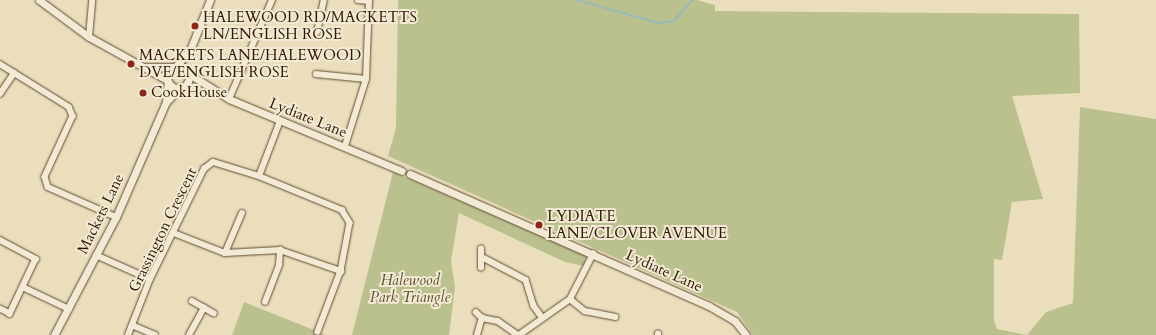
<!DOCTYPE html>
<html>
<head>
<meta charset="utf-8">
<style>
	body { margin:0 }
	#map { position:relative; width:1156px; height:335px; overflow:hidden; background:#ebdebd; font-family:Cardo,serif }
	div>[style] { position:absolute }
	.green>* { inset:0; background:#bac18f }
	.stream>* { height:2px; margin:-1px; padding:0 1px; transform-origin:1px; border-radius:1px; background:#99bbb6 }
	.roads { filter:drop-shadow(0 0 1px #604a2f) drop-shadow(0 0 1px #604a2f) }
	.street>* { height:5.5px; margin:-2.75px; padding:0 2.75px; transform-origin:2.75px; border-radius:2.75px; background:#f2ead4 }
	.secondary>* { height:7px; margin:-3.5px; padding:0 3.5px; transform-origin:3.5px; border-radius:3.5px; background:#f2ead4 }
	.secondary>.ring { margin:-3.5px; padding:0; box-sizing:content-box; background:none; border:7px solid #f2ead4; border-radius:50% }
	.dots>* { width:11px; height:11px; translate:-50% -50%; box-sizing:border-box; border:2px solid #f2ead4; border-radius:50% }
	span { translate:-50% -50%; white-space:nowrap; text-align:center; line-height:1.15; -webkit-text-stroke:4px #f2ead4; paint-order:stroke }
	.poi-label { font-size:15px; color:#321800 }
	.left { translate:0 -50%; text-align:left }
	.street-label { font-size:15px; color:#321800 }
	.park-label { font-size:15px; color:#5b4b2b; font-style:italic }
</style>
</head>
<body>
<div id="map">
	<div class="green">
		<div style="clip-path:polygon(398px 0,697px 0,715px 5px,715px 11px,1079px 14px,1080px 93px,1012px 96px,1043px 199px,1012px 202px,1002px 260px,994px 259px,994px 321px,997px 329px,1027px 335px,1046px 312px,1073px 303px,1080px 107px,1156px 119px,1156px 335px,753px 335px,737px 312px,388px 156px,396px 128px)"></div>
		<div style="clip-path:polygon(393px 172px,586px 255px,584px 266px,565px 262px,459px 213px,451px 261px,455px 288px,449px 335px,352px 335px)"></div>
		<div style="clip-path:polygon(244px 302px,314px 330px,325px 335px,232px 335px)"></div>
	</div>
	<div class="stream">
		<div style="left:577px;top:0;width:84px;rotate:15.9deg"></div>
		<div style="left:658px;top:23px;width:16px;rotate:-7deg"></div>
		<div style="left:674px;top:21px;width:28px;rotate:-49deg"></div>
	</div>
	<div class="roads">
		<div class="street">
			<div style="left:358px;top:0;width:11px;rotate:5deg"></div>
			<div style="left:317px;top:32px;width:33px;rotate:-78deg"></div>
			<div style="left:89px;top:37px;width:37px;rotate:-85deg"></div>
			<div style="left:0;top:64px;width:81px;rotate:31.9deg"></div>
			<div style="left:69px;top:107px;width:10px;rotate:66deg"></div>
			<div style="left:73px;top:116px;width:67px;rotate:114.7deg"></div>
			<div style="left:45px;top:177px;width:10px;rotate:73deg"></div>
			<div style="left:48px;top:187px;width:74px;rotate:23.8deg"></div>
			<div style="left:316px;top:74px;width:50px;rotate:5.7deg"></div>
			<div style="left:0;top:94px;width:25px;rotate:-56deg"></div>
			<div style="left:229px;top:99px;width:108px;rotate:-66.5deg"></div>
			<div style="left:345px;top:146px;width:70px;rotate:-72.6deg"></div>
			<div style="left:366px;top:79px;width:79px;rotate:-87.8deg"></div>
			<div style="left:259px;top:176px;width:59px;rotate:-69.1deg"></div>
			<div style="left:174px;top:233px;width:55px;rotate:21.4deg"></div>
			<div style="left:225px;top:253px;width:55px;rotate:-3.1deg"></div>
			<div style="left:280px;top:250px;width:65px;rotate:19deg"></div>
			<div style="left:0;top:240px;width:41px;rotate:27.8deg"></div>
			<div style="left:36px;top:259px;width:61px;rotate:115.3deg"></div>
			<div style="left:10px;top:314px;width:11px;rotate:-153deg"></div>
			<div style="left:225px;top:253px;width:43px;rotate:-67deg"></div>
			<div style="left:96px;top:255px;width:59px;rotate:24deg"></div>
			<div style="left:484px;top:258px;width:47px;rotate:27.6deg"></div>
			<div style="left:526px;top:280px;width:27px;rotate:73deg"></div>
			<div style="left:534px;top:306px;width:14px;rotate:54deg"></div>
			<div style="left:481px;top:268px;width:19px;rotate:-90deg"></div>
			<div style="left:25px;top:288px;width:49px;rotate:25.5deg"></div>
			<div style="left:570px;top:299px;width:19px;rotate:39deg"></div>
			<div style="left:585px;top:311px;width:31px;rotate:11deg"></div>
			<div style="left:192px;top:301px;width:25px;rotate:29deg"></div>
			<div style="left:265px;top:302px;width:40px;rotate:-69deg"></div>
			<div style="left:279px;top:265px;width:15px;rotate:-86deg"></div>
			<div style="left:476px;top:312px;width:8px;rotate:45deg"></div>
			<div style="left:132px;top:325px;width:25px;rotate:23deg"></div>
			<div style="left:128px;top:335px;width:60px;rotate:-68.6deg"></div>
			<div style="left:150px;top:279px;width:123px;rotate:-63.9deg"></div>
			<div style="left:204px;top:169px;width:11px;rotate:-38deg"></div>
			<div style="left:213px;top:162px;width:48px;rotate:16.9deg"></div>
			<div style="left:259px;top:176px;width:90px;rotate:22.3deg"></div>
			<div style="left:342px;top:210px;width:15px;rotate:58deg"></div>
			<div style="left:350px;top:223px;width:49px;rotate:100.6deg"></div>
			<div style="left:341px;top:271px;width:65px;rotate:110.7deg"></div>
			<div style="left:189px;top:335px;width:31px;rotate:-61deg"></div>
			<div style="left:477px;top:335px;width:18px;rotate:-74deg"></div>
			<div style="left:482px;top:318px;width:16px;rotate:11deg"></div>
			<div style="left:498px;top:321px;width:24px;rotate:35deg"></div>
			<div style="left:519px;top:335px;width:62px;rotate:-35.2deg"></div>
			<div style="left:570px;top:299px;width:51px;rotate:-62.9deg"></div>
			<div style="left:658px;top:335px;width:1px;rotate:-90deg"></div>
		</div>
		<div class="secondary">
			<div style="left:39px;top:0;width:62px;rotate:36.5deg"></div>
			<div style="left:89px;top:37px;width:89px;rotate:28.9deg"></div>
			<div style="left:177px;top:65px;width:20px;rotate:-49deg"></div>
			<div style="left:190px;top:50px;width:54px;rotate:-68.2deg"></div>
			<div class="ring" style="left:167px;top:66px;width:15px;height:15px"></div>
			<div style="left:148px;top:67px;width:24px"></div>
			<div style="left:189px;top:74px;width:47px;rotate:32deg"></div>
			<div style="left:229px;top:99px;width:187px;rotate:22.6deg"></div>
			<div style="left:166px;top:102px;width:20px;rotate:-45deg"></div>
			<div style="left:410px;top:174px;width:327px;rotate:23.8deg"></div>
			<div style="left:709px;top:306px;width:30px;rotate:30deg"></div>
			<div style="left:735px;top:321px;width:18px;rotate:52deg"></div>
			<div style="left:54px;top:335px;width:133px;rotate:-62.3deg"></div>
			<div style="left:116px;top:217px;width:125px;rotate:-66.5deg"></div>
			<div style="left:166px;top:102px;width:21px;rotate:-85deg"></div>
		</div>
	</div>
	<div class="dots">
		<div style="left:195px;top:26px;background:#8f2418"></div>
		<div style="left:131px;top:64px;background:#8f2418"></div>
		<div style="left:143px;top:93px;background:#8f2418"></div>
		<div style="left:539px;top:225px;background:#8f2418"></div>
	</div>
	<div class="poi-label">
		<span class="left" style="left:203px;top:26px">HALEWOOD RD/MACKETTS<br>LN/ENGLISH ROSE</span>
		<span class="left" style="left:139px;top:64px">MACKETS LANE/HALEWOOD<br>DVE/ENGLISH ROSE</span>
		<span class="left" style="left:151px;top:93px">CookHouse</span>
		<span class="left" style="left:547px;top:225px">LYDIATE<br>LANE/CLOVER AVENUE</span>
	</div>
	<div class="street-label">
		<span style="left:308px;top:118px;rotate:22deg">Lydiate Lane</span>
		<span style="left:101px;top:214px;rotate:-64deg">Mackets Lane</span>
		<span style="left:163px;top:230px;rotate:-64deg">Grassington Crescent</span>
		<span style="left:664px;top:271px;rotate:24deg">Lydiate Lane</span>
	</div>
	<div class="park-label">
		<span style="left:410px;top:289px">Halewood<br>Park Triangle</span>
	</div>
</div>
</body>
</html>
